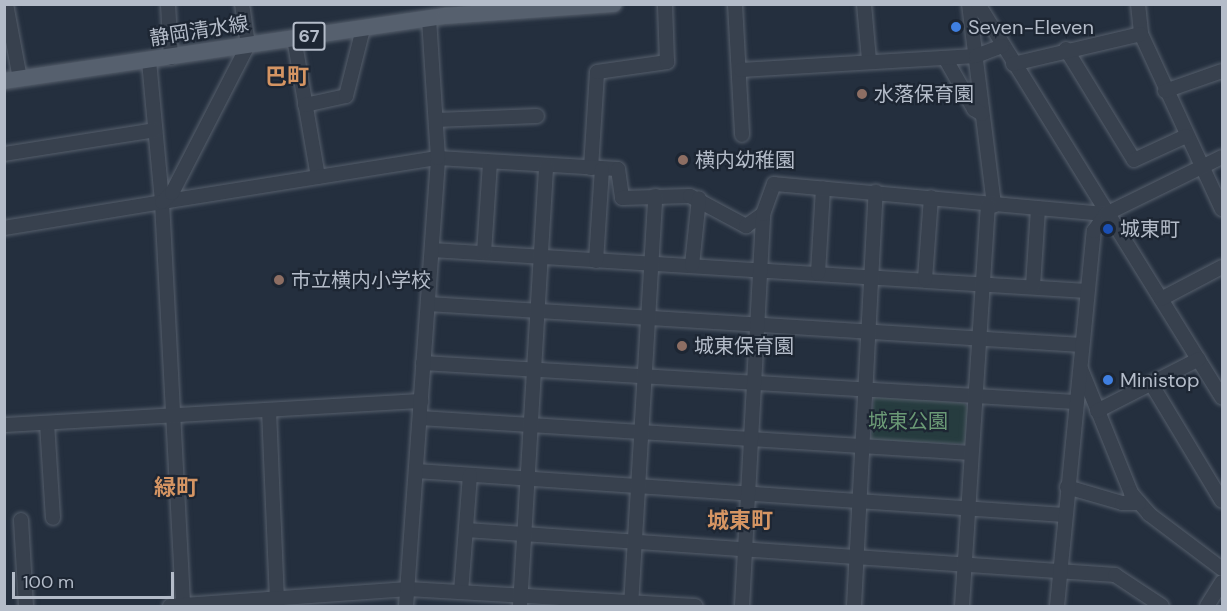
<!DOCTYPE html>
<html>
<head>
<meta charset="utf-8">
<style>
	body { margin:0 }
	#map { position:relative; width:1227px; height:611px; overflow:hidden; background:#242f3e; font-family:"DM Sans","Noto Sans JP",sans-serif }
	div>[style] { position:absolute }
	.green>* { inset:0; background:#263c3f }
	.roads { filter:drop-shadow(0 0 2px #565f6c) drop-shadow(0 0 2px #565f6c) }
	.minor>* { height:14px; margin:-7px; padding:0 7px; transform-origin:7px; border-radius:7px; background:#38414e }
	.major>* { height:16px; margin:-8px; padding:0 8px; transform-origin:8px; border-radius:8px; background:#56606e }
	.dots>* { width:16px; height:16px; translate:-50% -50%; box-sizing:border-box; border:3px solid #1d2633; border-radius:50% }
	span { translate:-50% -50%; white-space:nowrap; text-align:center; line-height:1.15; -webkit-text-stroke:4.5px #1d2633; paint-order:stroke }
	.shield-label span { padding:2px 4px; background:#1d2633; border:2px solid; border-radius:4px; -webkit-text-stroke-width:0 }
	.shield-label { font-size:18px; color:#b4bcc9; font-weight:700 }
	.poi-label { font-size:20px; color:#b4bcc9 }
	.left { translate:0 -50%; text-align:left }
	.street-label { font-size:20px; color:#b4bcc9 }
	.park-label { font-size:20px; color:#6b9a76 }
	.quarter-label { font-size:22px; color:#d59563; font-weight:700 }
	.frame { position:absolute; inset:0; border:6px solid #b4bcc9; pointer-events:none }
	.scale { position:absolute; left:12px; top:572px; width:162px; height:27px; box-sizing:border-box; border:3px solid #b4bcc9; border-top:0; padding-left:8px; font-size:18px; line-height:21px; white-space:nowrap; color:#b4bcc9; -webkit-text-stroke:4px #1d2633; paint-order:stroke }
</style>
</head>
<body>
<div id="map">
	<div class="green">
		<div style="clip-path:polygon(874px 396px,964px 403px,968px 408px,965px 444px,871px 440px)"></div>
	</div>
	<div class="roads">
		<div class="minor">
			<div style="left:6px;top:4px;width:76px;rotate:79.4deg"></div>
			<div style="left:168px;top:4px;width:54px;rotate:86.8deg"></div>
			<div style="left:735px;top:4px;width:131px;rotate:86.9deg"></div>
			<div style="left:864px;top:4px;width:56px;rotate:84.9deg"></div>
			<div style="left:969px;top:4px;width:203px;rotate:82.9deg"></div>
			<div style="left:978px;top:4px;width:463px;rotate:58.2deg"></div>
			<div style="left:1138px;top:4px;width:30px;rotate:84deg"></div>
			<div style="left:1141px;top:34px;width:193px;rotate:65.2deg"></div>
			<div style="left:294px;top:38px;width:141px;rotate:80.2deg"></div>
			<div style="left:1066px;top:49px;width:130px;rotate:58.5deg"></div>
			<div style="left:1134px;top:160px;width:57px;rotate:-24.8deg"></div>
			<div style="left:945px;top:58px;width:59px;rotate:60.4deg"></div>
			<div style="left:974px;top:109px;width:9px;rotate:32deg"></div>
			<div style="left:149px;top:61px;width:142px;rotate:84.7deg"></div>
			<div style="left:162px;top:202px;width:405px;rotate:87deg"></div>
			<div style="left:1013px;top:64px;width:131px;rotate:-13.2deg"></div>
			<div style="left:741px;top:70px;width:235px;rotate:-3.4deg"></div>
			<div style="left:976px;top:56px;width:28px;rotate:-21deg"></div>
			<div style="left:1165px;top:91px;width:60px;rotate:-19.3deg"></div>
			<div style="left:305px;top:105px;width:42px;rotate:-12.4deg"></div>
			<div style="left:346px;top:96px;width:69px;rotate:-75.8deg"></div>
			<div style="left:436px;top:120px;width:101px;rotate:-2.3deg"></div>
			<div style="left:4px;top:154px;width:153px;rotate:-9deg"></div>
			<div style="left:591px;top:168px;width:96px;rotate:-86.4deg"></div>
			<div style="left:597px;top:72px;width:71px;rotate:-8.1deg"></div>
			<div style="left:667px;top:62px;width:58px;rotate:-92deg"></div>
			<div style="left:162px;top:202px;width:279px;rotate:-9.1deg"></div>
			<div style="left:438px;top:158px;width:180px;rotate:3.5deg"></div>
			<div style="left:618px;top:169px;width:29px;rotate:82deg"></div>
			<div style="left:622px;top:198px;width:68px;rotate:-1.7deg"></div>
			<div style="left:690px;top:196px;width:64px;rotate:28.2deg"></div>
			<div style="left:746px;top:226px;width:21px;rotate:-35deg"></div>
			<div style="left:4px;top:228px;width:160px;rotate:-9.3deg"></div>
			<div style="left:162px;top:202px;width:13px;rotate:-42deg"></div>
			<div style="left:172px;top:193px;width:166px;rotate:-62.8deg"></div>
			<div style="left:248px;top:45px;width:41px;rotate:-98.3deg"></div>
			<div style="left:432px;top:250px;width:656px;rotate:3.58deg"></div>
			<div style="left:484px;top:253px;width:91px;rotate:-86.2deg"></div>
			<div style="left:596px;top:261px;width:92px;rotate:-86.3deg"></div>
			<div style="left:692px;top:265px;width:67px;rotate:-84deg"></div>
			<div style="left:818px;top:273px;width:85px;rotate:-86.6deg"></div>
			<div style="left:925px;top:279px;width:82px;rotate:-85.8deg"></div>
			<div style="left:1033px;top:286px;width:78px;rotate:-86.3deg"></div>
			<div style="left:1161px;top:299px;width:69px;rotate:-27.7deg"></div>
			<div style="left:428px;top:304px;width:655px;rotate:3.59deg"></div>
			<div style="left:423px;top:363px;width:653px;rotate:3.42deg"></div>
			<div style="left:1081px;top:369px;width:134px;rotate:68deg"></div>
			<div style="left:1131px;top:493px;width:28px;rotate:49deg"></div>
			<div style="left:1149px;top:514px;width:91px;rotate:37deg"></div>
			<div style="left:1152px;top:385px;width:135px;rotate:58.9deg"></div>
			<div style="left:269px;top:410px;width:189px;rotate:87.6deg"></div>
			<div style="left:1097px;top:411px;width:114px;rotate:-27deg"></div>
			<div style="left:420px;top:418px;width:552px;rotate:3.63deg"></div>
			<div style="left:47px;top:423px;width:95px;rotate:86.4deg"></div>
			<div style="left:4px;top:425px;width:418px;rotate:-3.3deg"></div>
			<div style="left:416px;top:471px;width:650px;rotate:3.88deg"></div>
			<div style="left:1067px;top:487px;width:57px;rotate:16.2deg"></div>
			<div style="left:1122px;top:503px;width:17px"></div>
			<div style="left:21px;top:520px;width:86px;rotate:86.7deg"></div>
			<div style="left:466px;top:530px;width:651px;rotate:3.97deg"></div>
			<div style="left:1115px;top:575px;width:56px;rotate:33.4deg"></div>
			<div style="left:461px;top:592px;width:117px;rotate:-85.6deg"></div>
			<div style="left:170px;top:606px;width:239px;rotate:-4.1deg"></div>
			<div style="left:408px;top:589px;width:288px;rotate:3.4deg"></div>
			<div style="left:406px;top:606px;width:449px;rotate:-85.9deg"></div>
			<div style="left:438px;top:158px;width:140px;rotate:-93.7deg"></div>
			<div style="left:520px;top:606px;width:440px;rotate:-86.6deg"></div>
			<div style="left:631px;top:606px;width:411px;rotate:-86.6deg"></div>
			<div style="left:742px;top:606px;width:393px;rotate:-86.9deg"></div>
			<div style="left:763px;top:214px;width:32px;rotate:-70deg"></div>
			<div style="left:774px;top:184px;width:333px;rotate:5.2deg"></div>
			<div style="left:854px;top:606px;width:415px;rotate:-87deg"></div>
			<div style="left:962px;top:606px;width:402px;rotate:-86.3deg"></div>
			<div style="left:1057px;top:606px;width:377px;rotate:-84.4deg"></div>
			<div style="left:1094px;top:231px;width:21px;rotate:-55deg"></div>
			<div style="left:1106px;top:214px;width:129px;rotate:-26.2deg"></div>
			<div style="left:1207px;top:606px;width:28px;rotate:-58deg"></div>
		</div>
		<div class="major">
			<div style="left:4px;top:81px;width:446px;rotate:-8.4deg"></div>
			<div style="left:445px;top:16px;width:169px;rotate:-4.1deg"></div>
		</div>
	</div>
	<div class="dots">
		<div style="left:956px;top:27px;background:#3f7fe0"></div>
		<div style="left:862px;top:94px;background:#8d6e63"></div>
		<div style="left:683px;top:160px;background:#8d6e63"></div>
		<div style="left:1108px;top:229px;background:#1a4fb4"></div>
		<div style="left:279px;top:280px;background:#8d6e63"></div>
		<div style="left:682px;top:346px;background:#8d6e63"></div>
		<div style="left:1108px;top:380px;background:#3f7fe0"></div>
	</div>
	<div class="shield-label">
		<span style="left:309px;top:36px">67</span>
	</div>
	<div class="poi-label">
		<span class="left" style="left:968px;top:27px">Seven-Eleven</span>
		<span class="left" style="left:874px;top:94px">水落保育園</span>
		<span class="left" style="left:695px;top:160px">横内幼稚園</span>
		<span class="left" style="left:1120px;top:229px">城東町</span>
		<span class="left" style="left:291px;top:280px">市立横内小学校</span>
		<span class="left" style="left:694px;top:346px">城東保育園</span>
		<span class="left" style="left:1120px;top:380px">Ministop</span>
	</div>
	<div class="street-label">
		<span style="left:199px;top:31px;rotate:-9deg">静岡清水線</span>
	</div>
	<div class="park-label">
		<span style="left:908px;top:421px">城東公園</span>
	</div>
	<div class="quarter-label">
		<span style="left:287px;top:77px">巴町</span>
		<span style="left:176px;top:488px">緑町</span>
		<span style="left:740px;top:521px">城東町</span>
	</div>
	<div class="frame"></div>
	<div class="scale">100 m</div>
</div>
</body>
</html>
